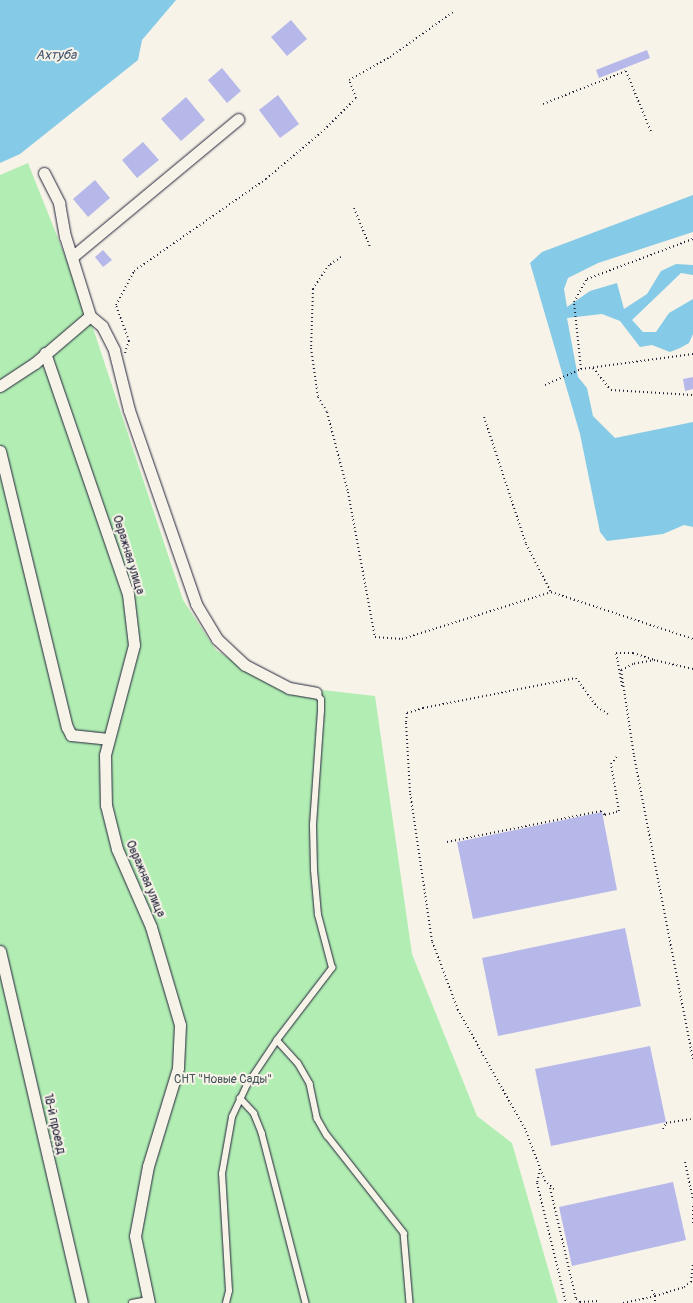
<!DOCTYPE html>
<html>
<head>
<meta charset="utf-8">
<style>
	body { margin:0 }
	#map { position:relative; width:693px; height:1303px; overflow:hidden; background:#f7f3e8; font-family:Pangolin,sans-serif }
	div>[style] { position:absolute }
	.green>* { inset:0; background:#b2eeb3 }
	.water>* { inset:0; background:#85cae6 }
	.building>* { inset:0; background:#b6b8ea }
	.path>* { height:2px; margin-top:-1px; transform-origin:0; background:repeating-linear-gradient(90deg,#22223b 0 1px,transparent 0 4px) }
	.roads { filter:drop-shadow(0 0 1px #22223b) drop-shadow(0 0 1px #22223b) }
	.lane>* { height:5.5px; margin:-2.75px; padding:0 2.75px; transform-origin:2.75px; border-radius:2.75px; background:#f7f3e8 }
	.street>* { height:11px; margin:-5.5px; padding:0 5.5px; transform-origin:5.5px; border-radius:5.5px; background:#f7f3e8 }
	span { translate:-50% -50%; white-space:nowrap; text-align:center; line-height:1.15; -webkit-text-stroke:4px #f7f3e8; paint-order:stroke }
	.street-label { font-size:12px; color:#22223b }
	.park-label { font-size:12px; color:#465559 }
	.water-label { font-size:13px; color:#40546e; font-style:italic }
</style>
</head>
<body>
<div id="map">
	<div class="green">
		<div style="clip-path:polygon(28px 163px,89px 316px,183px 600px,216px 650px,269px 684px,375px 696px,412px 954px,477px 1116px,512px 1143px,558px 1303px,0 1303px,0 175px)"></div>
	</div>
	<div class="water">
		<div style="clip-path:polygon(0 0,176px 0,142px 40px,138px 60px,20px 154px,0 163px)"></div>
		<div style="clip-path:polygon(693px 195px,693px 232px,598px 263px,568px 278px,564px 289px,567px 307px,590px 291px,617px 283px,624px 309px,647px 294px,661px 271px,676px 264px,693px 265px,693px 275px,681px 273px,632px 320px,643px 332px,656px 332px,669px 313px,693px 299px,693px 334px,689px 343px,680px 348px,670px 352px,652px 345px,640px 347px,620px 321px,602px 314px,567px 318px,578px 377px,587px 388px,593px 416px,615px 438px,693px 422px,693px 527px,684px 525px,663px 534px,607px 541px,600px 532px,580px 434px,530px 263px,542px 252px)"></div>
	</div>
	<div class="building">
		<div style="clip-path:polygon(291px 20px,307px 39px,287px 56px,271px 37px)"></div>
		<div style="clip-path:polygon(647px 50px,650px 58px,599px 78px,596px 70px)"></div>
		<div style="clip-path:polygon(222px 68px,241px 91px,227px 103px,208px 80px)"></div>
		<div style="clip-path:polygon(278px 95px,299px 124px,280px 138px,259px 110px)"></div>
		<div style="clip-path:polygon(186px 97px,205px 120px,181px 141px,161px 119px)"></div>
		<div style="clip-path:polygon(143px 142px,159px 160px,137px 178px,122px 160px)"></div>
		<div style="clip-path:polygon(95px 180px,110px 198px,88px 217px,73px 199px)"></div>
		<div style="clip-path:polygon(103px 250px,112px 260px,103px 267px,95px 257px)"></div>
		<div style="clip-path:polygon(693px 377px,693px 389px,685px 391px,683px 379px)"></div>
		<div style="clip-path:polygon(602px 812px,617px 890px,473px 919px,457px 842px)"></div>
		<div style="clip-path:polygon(625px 928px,641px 1006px,498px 1036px,482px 958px)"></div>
		<div style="clip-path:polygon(650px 1046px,666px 1122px,551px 1146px,535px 1069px)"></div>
		<div style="clip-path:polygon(673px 1182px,686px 1240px,572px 1266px,559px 1207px)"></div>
	</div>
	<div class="path">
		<div style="left:543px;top:104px;width:89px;rotate:-21.7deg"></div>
		<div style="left:626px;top:71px;width:68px;rotate:67.6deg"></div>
		<div style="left:354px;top:208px;width:42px;rotate:67.7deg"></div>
		<div style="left:341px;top:257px;width:14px;rotate:146deg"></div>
		<div style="left:329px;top:265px;width:29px;rotate:124deg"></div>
		<div style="left:313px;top:289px;width:59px;rotate:91.9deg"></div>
		<div style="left:311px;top:348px;width:49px;rotate:81.9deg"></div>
		<div style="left:318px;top:397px;width:17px;rotate:59deg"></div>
		<div style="left:327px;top:412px;width:83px;rotate:75.3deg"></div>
		<div style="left:348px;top:492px;width:147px;rotate:79.5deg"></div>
		<div style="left:375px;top:637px;width:27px;rotate:4deg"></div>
		<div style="left:402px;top:639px;width:156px;rotate:-17.5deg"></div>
		<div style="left:551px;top:592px;width:150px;rotate:18.3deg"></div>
		<div style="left:125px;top:353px;width:13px;rotate:-72deg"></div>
		<div style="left:129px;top:341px;width:38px;rotate:-110deg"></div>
		<div style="left:116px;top:305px;width:38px;rotate:-62deg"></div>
		<div style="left:134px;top:271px;width:161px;rotate:-34.9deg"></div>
		<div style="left:266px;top:179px;width:76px;rotate:-40.2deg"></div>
		<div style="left:324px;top:130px;width:45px;rotate:-45deg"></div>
		<div style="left:356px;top:98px;width:19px;rotate:-111deg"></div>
		<div style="left:349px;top:80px;width:47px;rotate:-29.3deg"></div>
		<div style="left:390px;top:57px;width:77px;rotate:-35.5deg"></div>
		<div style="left:593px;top:368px;width:28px;rotate:51deg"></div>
		<div style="left:611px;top:390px;width:82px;rotate:3.5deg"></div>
		<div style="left:581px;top:369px;width:67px;rotate:-96deg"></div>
		<div style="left:574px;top:302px;width:26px;rotate:-61deg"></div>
		<div style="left:587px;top:279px;width:113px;rotate:-20.7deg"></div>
		<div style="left:545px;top:385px;width:39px;rotate:-24deg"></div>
		<div style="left:581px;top:369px;width:113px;rotate:-7.6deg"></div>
		<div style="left:484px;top:417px;width:134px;rotate:71.7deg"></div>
		<div style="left:526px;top:544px;width:54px;rotate:62.5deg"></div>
		<div style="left:693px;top:669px;width:39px;rotate:-167deg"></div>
		<div style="left:655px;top:660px;width:22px;rotate:170deg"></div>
		<div style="left:633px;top:664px;width:13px;rotate:153deg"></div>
		<div style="left:621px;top:670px;width:87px;rotate:81.4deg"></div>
		<div style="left:634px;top:756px;width:309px;rotate:79deg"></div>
		<div style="left:622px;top:686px;width:34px;rotate:-100deg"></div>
		<div style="left:616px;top:653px;width:17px"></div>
		<div style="left:633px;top:653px;width:22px;rotate:18deg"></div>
		<div style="left:447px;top:842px;width:157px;rotate:-11.4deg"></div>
		<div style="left:601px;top:811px;width:6px;rotate:45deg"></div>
		<div style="left:605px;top:815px;width:11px;rotate:-15deg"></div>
		<div style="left:616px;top:812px;width:3px;rotate:-18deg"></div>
		<div style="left:619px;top:811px;width:48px;rotate:-99.7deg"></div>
		<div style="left:611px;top:764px;width:11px;rotate:-52deg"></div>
		<div style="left:663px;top:1129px;width:7px;rotate:-63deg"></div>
		<div style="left:666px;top:1123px;width:25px;rotate:-9deg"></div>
		<div style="left:685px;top:1162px;width:39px;rotate:78deg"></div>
		<div style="left:540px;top:1169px;width:14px;rotate:102deg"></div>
		<div style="left:537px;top:1183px;width:123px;rotate:76.4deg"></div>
		<div style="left:550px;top:1188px;width:114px;rotate:76.8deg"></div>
		<div style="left:576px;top:1299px;width:5px;rotate:37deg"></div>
		<div style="left:580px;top:1302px;width:19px;rotate:-3deg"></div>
		<div style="left:554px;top:1189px;width:12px;rotate:-138deg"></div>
		<div style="left:545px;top:1181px;width:56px;rotate:-111deg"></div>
		<div style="left:525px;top:1129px;width:137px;rotate:-119.4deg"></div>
		<div style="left:458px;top:1010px;width:74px;rotate:-110.6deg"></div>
		<div style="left:432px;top:941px;width:151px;rotate:-98.4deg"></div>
		<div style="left:410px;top:792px;width:70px;rotate:-93.3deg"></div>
		<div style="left:406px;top:722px;width:9px;rotate:-84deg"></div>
		<div style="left:407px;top:713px;width:17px;rotate:-17deg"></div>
		<div style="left:423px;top:708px;width:156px;rotate:-11.1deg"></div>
		<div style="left:576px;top:678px;width:36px;rotate:54deg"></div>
		<div style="left:597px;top:707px;width:13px;rotate:32deg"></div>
		<div style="left:693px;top:1206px;width:20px;rotate:90deg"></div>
		<div style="left:652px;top:1290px;width:7px;rotate:63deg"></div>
		<div style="left:655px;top:1296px;width:30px;rotate:-17deg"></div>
		<div style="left:684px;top:1287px;width:9px;rotate:-36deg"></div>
		<div style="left:691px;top:1282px;width:19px;rotate:-84deg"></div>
		<div style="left:623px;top:1303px;width:33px;rotate:-12deg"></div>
		<div style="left:655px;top:1296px;width:7px;rotate:90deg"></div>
	</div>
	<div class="roads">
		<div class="lane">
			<div style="left:277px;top:1040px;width:31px;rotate:48deg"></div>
			<div style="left:298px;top:1063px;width:24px;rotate:60deg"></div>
			<div style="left:310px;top:1084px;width:35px;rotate:78deg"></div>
			<div style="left:317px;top:1118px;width:20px;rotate:60deg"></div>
			<div style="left:327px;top:1135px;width:125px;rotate:51.8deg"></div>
			<div style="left:404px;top:1233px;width:70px;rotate:85.1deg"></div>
			<div style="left:240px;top:1098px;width:21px;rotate:47deg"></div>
			<div style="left:254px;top:1113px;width:22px;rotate:68deg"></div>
			<div style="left:262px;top:1133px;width:176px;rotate:75.5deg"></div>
			<div style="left:132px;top:1303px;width:16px;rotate:-11deg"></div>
			<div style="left:226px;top:1303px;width:12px;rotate:-76deg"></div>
			<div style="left:229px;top:1291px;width:117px;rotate:-93.4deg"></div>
			<div style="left:222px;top:1174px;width:58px;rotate:-80deg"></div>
			<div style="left:232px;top:1117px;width:35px;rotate:-65deg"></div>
			<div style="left:247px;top:1085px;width:54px;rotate:-56.3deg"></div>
			<div style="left:277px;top:1040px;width:91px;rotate:-52.6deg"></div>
			<div style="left:332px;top:968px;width:55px;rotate:-104.8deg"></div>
			<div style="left:318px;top:915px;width:45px;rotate:-95.1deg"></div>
			<div style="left:314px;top:870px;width:45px;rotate:-91.3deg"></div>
			<div style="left:313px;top:825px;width:114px;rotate:-86deg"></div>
			<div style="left:321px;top:711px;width:11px;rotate:-90deg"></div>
			<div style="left:321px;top:700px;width:9px;rotate:-126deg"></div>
		</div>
		<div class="street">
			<div style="left:44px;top:173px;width:34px;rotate:63deg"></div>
			<div style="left:59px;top:203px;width:34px;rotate:80deg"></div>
			<div style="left:65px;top:236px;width:84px;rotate:72.6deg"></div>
			<div style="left:90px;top:316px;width:16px;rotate:40deg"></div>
			<div style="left:102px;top:326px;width:27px;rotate:63deg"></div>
			<div style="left:114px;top:350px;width:62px;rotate:76deg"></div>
			<div style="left:129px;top:410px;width:205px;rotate:70.9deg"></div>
			<div style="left:196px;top:604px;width:41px;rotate:59deg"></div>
			<div style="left:217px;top:639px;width:38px;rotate:43deg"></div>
			<div style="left:245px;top:665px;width:50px;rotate:27.6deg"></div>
			<div style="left:289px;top:688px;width:27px;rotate:10deg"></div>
			<div style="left:72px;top:257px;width:216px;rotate:-39.7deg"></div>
			<div style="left:45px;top:353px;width:255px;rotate:71deg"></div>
			<div style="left:128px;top:594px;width:51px;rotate:83.3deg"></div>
			<div style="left:134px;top:645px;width:114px;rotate:104.8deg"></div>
			<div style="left:105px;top:755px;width:50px;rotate:88.9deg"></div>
			<div style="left:106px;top:805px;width:45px;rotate:76deg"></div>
			<div style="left:117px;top:849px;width:85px;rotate:66.4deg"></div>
			<div style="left:151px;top:927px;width:102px;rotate:73.5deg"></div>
			<div style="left:180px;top:1025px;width:43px;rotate:92.7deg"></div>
			<div style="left:178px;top:1068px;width:102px;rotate:107deg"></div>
			<div style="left:148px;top:1166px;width:71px;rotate:100.5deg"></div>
			<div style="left:135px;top:1236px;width:68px;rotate:78.2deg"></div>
			<div style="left:0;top:386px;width:42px;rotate:-33.3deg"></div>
			<div style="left:35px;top:363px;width:72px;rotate:-40.5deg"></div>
			<div style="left:0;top:451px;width:284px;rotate:76.4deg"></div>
			<div style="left:67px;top:727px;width:9px;rotate:63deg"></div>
			<div style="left:71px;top:735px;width:37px;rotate:6deg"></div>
			<div style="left:0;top:951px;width:361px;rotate:76.9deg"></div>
		</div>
	</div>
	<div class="street-label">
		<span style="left:128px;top:555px;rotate:73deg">Овражная улица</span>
		<span style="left:145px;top:879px;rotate:67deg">Овражная улица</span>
		<span style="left:54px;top:1124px;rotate:77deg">18-й проезд</span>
	</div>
	<div class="park-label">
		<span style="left:223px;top:1080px">СНТ "Новые Сады"</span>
	</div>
	<div class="water-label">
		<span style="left:56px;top:55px">Ахтуба</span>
	</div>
</div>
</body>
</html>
